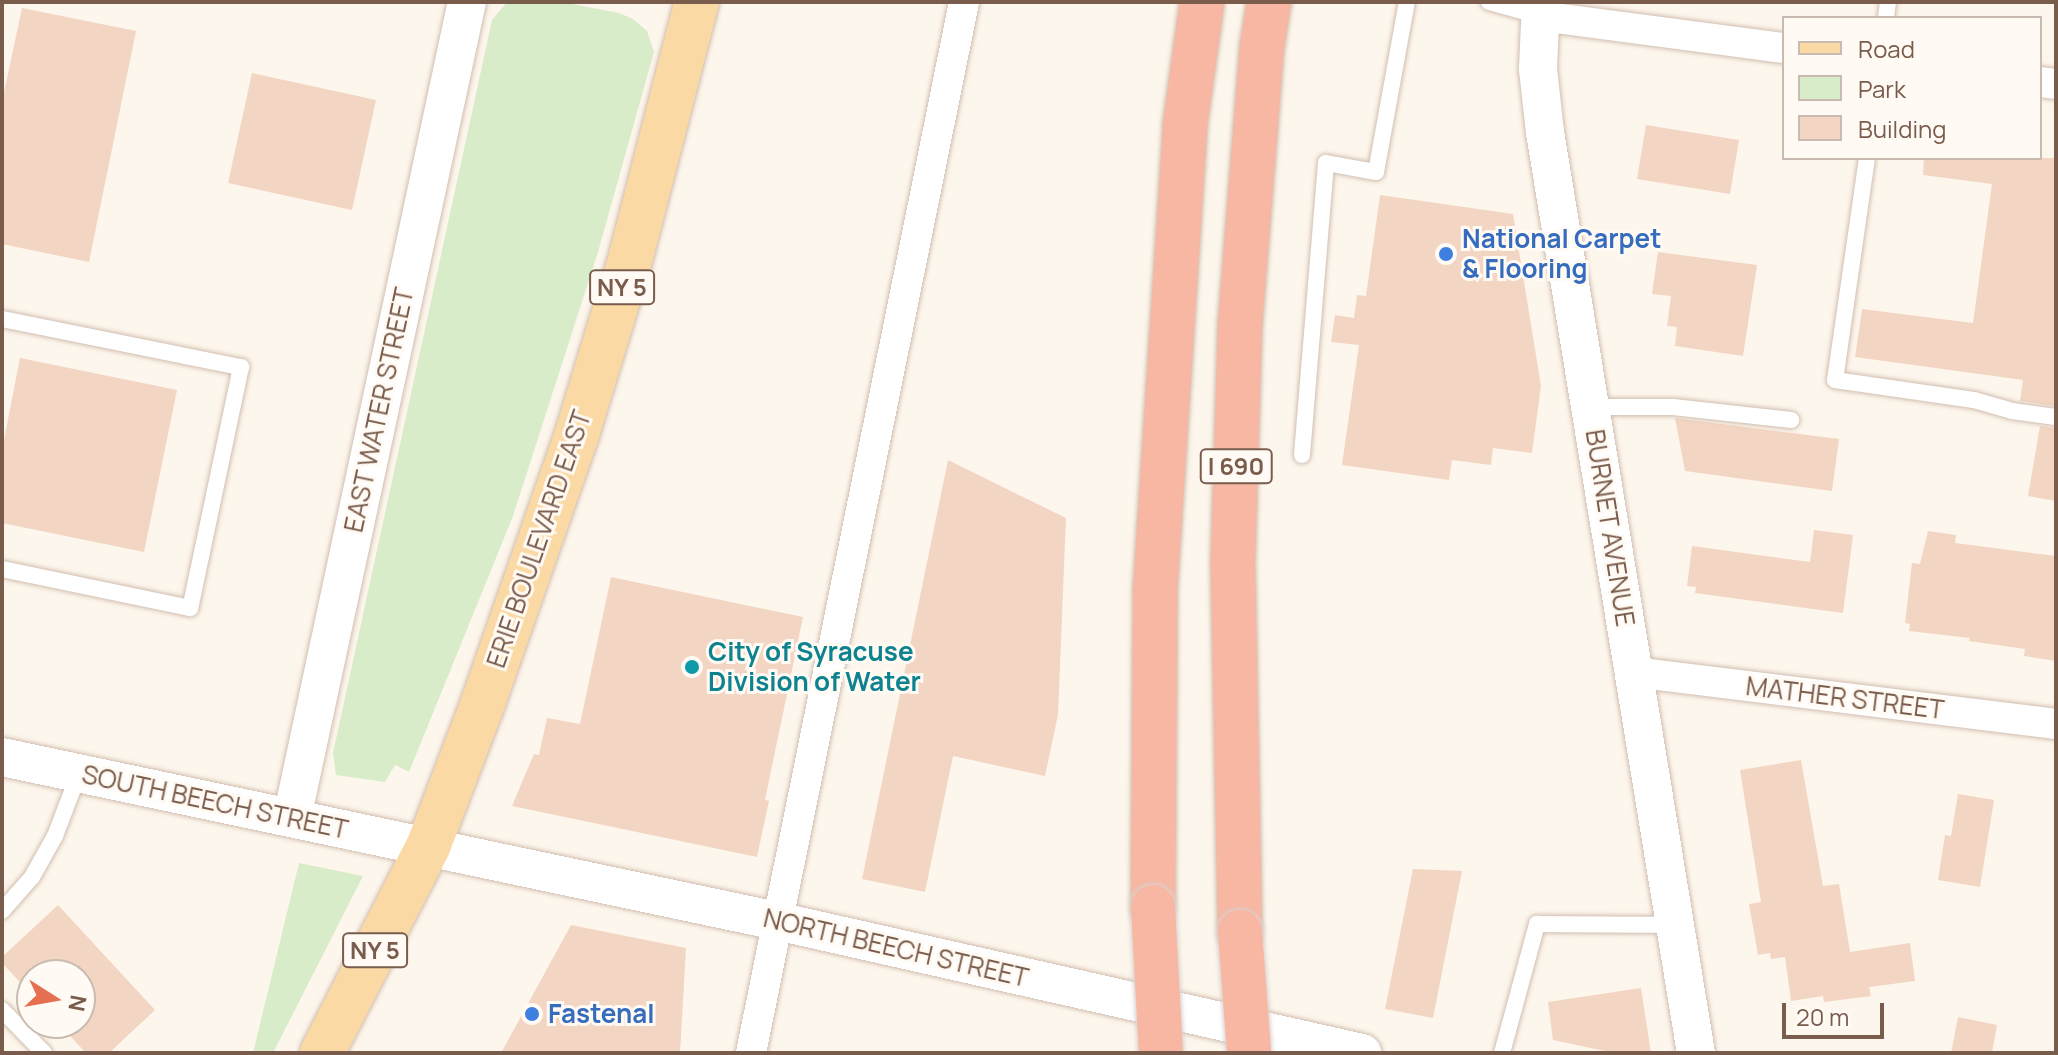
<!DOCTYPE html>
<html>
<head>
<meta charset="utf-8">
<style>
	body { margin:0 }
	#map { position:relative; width:2058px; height:1055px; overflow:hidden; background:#fdf6ec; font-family:Manrope,sans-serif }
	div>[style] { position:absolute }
	.green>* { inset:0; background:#d8ecc9 }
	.building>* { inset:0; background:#f3d5c3 }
	.roads { filter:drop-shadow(0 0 2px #d1beb0) drop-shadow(0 0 2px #d1beb0) }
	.service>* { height:16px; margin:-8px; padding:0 8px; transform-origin:8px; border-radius:8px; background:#fff }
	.minor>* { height:30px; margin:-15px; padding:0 15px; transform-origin:15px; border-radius:15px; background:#fff }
	.tertiary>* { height:38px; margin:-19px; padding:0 19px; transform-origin:19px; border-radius:19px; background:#fff }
	.primary>* { height:44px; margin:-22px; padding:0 22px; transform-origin:22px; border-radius:22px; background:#fbd9a5 }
	.motorway>* { height:44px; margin:-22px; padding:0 22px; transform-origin:22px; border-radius:22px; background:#f7b7a3 }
	.bridges { filter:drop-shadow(0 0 2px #dad1cd) drop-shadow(0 0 2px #dad1cd) }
	.motorway-bridge>* { height:44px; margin:-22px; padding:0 22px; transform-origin:22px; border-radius:22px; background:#f7b7a3 }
	.dots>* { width:22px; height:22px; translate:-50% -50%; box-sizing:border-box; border:4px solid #fffaf3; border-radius:50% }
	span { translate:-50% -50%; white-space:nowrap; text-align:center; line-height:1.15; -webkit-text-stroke:6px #fffaf3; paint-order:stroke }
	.shield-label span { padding:2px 6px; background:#fffaf3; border:2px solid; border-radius:6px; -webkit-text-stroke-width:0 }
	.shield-label { font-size:24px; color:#7a5c4d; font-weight:700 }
	.shop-label { font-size:26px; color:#366cbe; font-weight:700 }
	.left { translate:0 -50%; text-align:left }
	.street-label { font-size:26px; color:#7a5c4d }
	.culture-label { font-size:26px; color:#0d838f; font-weight:700 }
	.frame { position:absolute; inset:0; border:4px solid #7a5c4d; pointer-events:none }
	.legend { position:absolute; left:1782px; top:16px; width:260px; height:144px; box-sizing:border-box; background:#fffaf3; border:2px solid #cabbb1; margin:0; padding:10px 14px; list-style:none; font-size:24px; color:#7a5c4d }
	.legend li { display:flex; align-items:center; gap:16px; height:40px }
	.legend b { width:40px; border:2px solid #cabbb1 }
	.north { position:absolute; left:16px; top:959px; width:80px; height:80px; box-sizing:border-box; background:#fffaf3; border:2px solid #cabbb1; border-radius:50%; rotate:101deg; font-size:22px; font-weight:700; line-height:32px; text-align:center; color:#7a5c4d }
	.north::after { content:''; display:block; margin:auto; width:28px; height:36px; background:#e76f51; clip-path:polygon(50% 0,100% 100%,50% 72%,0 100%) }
	.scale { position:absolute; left:1782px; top:1003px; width:102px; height:36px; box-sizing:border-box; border:4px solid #7a5c4d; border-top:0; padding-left:10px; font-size:24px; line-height:28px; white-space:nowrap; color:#7a5c4d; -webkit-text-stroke:6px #fffaf3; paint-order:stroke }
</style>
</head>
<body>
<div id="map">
	<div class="green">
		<div style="clip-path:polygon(507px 2px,562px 2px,619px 13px,633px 19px,647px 31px,654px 52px,598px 252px,513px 516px,409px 772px,395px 765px,385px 782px,336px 775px,333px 753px,492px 20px)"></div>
		<div style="clip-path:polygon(299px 863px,363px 876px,273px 1053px,253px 1053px)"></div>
	</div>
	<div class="building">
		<div style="clip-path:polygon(22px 8px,136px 31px,89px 262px,2px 244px,2px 102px)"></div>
		<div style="clip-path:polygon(252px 73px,376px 100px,352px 210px,228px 183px)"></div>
		<div style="clip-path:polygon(1646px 125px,1739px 140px,1730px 194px,1637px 179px)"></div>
		<div style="clip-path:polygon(1924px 158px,2056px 158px,2056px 406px,2020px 401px,2023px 380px,1855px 357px,1862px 309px,1973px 323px,1992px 184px,1923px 175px)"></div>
		<div style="clip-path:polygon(1380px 195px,1513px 214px,1541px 386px,1532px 453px,1493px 448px,1491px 465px,1452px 460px,1449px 480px,1342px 465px,1359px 345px,1331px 342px,1335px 315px,1354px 318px,1357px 295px,1366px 296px)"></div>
		<div style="clip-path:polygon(1658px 252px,1757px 265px,1743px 356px,1675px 346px,1677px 327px,1667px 326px,1671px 296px,1652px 294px)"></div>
		<div style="clip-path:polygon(20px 358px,177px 390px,144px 552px,2px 523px,2px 450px)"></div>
		<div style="clip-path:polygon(1675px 418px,1839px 439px,1832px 491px,1685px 471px)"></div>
		<div style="clip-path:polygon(2040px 426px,2056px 428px,2056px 501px,2028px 496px)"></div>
		<div style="clip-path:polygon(948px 460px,1066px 518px,1058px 715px,1045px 776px,953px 756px,925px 892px,862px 879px)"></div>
		<div style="clip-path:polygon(1814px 530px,1853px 535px,1843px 613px,1695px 593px,1696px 587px,1687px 586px,1692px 546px,1810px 562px)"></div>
		<div style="clip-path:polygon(1928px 531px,1956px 535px,1955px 543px,2056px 556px,2056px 661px,2024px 656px,2025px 649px,1969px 641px,1970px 638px,1909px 631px,1910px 624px,1905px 623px,1912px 563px,1920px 564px)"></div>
		<div style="clip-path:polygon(611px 577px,803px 617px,765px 800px,769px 801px,757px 857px,512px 806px,534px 754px,539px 755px,547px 718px,580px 724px)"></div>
		<div style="clip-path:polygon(1801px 760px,1823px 886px,1839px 884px,1850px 952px,1910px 943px,1915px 981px,1869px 987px,1871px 996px,1824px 1002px,1823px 996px,1791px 1001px,1785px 957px,1771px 959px,1770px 953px,1758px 955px,1749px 904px,1761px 902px,1740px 770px)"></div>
		<div style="clip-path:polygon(1958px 794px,1994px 800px,1980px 887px,1938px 880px,1945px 835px,1951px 836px)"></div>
		<div style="clip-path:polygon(1413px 869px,1462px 871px,1433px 1018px,1385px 1009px)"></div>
		<div style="clip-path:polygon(58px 905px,155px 1010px,109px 1053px,86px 1053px,58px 1023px,80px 1023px,80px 975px,32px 975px,32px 995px,2px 963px,2px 957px)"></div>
		<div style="clip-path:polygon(571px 925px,686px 948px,680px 1053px,501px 1053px)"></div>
		<div style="clip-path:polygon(1641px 988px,1651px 1053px,1614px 1053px,1553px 1040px,1548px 1002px)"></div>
		<div style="clip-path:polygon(1958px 1017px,1997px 1025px,1992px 1053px,1951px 1053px)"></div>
	</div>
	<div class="roads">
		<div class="service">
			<div style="left:1489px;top:2px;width:53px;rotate:15.4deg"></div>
			<div style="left:1886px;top:18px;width:16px;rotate:-83deg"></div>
			<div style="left:1867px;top:158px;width:224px;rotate:98.2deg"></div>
			<div style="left:1835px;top:380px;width:140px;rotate:8.2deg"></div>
			<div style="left:1974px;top:400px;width:40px;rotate:16deg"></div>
			<div style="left:2012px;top:411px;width:44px;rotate:7.8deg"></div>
			<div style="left:2px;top:319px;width:244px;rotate:11.4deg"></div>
			<div style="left:241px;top:367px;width:246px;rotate:101.9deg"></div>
			<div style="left:190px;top:608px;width:192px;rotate:-168.3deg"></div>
			<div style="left:1590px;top:407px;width:83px"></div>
			<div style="left:1673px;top:407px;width:119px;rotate:6.3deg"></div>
			<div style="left:1302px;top:455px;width:293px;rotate:-85.3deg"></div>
			<div style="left:1326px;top:163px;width:51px;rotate:10.2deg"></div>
			<div style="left:1376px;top:172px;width:173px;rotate:-79.7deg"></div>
			<div style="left:2px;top:911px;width:45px;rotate:-48.6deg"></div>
			<div style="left:32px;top:877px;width:47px;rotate:-60.7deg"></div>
			<div style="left:55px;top:836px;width:67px;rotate:-69.1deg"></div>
			<div style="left:2px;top:1010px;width:60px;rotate:45.7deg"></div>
			<div style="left:1502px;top:1053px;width:134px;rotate:-74.8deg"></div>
			<div style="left:1537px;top:924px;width:138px;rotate:0.4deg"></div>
		</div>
		<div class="minor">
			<div style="left:1540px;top:16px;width:246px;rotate:7.5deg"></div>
			<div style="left:2040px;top:82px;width:16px;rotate:7deg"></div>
			<div style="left:1633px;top:672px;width:426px;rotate:7deg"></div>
			<div style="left:751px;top:1053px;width:1072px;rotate:-78.54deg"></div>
		</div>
		<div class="tertiary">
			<div style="left:1541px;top:2px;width:67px;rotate:92.6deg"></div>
			<div style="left:1538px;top:69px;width:63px;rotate:83.7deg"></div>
			<div style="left:1545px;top:132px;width:933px;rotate:80.69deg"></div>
			<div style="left:2px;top:757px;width:792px;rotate:11.95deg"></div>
			<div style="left:777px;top:921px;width:600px;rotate:12.72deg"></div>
			<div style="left:292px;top:818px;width:835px;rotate:-77.9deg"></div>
		</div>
		<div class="primary">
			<div style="left:322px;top:1053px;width:232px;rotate:-62.8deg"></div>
			<div style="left:428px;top:847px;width:157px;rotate:-69.1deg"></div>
			<div style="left:484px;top:700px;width:282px;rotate:-70.7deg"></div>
			<div style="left:577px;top:434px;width:178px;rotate:-73deg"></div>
			<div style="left:629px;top:264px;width:271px;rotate:-75.5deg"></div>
		</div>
		<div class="motorway">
			<div style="left:1153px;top:907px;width:315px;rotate:-89.6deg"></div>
			<div style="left:1155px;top:592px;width:468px;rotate:-86.3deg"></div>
			<div style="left:1185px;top:125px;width:124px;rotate:-82.1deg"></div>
			<div style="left:1240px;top:932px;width:373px;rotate:-91.1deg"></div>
			<div style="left:1233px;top:559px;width:234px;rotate:-88.3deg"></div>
			<div style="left:1240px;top:325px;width:279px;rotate:-85.5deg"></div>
			<div style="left:1262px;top:47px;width:46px;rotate:-81.2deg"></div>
		</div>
	</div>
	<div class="bridges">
		<div class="motorway-bridge">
			<div style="left:1153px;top:907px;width:146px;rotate:86.9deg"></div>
			<div style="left:1240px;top:932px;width:121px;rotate:85.7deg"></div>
		</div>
	</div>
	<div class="dots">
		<div style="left:1446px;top:254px;background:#3f7fe0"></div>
		<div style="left:692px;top:667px;background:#0f9aa8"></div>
		<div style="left:532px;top:1014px;background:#3f7fe0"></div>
	</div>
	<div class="shield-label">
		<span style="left:622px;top:287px">NY 5</span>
		<span style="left:1236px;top:466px">I 690</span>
		<span style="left:375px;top:950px">NY 5</span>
	</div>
	<div class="shop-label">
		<span class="left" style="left:1462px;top:254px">National Carpet<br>&amp; Flooring</span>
		<span class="left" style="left:548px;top:1014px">Fastenal</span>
	</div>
	<div class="street-label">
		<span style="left:379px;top:410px;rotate:-78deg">EAST WATER STREET</span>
		<span style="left:1610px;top:528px;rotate:81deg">BURNET AVENUE</span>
		<span style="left:539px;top:539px;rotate:-71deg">ERIE BOULEVARD EAST</span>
		<span style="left:1845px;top:698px;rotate:7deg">MATHER STREET</span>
		<span style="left:215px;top:802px;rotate:12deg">SOUTH BEECH STREET</span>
		<span style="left:896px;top:948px;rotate:13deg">NORTH BEECH STREET</span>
	</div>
	<div class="culture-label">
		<span class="left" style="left:708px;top:667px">City of Syracuse<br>Division of Water</span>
	</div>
	<div class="frame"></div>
	<ul class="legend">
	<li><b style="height:10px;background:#fbd9a5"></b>Road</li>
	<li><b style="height:22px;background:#d8ecc9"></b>Park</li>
	<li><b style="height:22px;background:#f3d5c3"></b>Building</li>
	</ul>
	<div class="north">N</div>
	<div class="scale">20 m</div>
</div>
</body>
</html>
